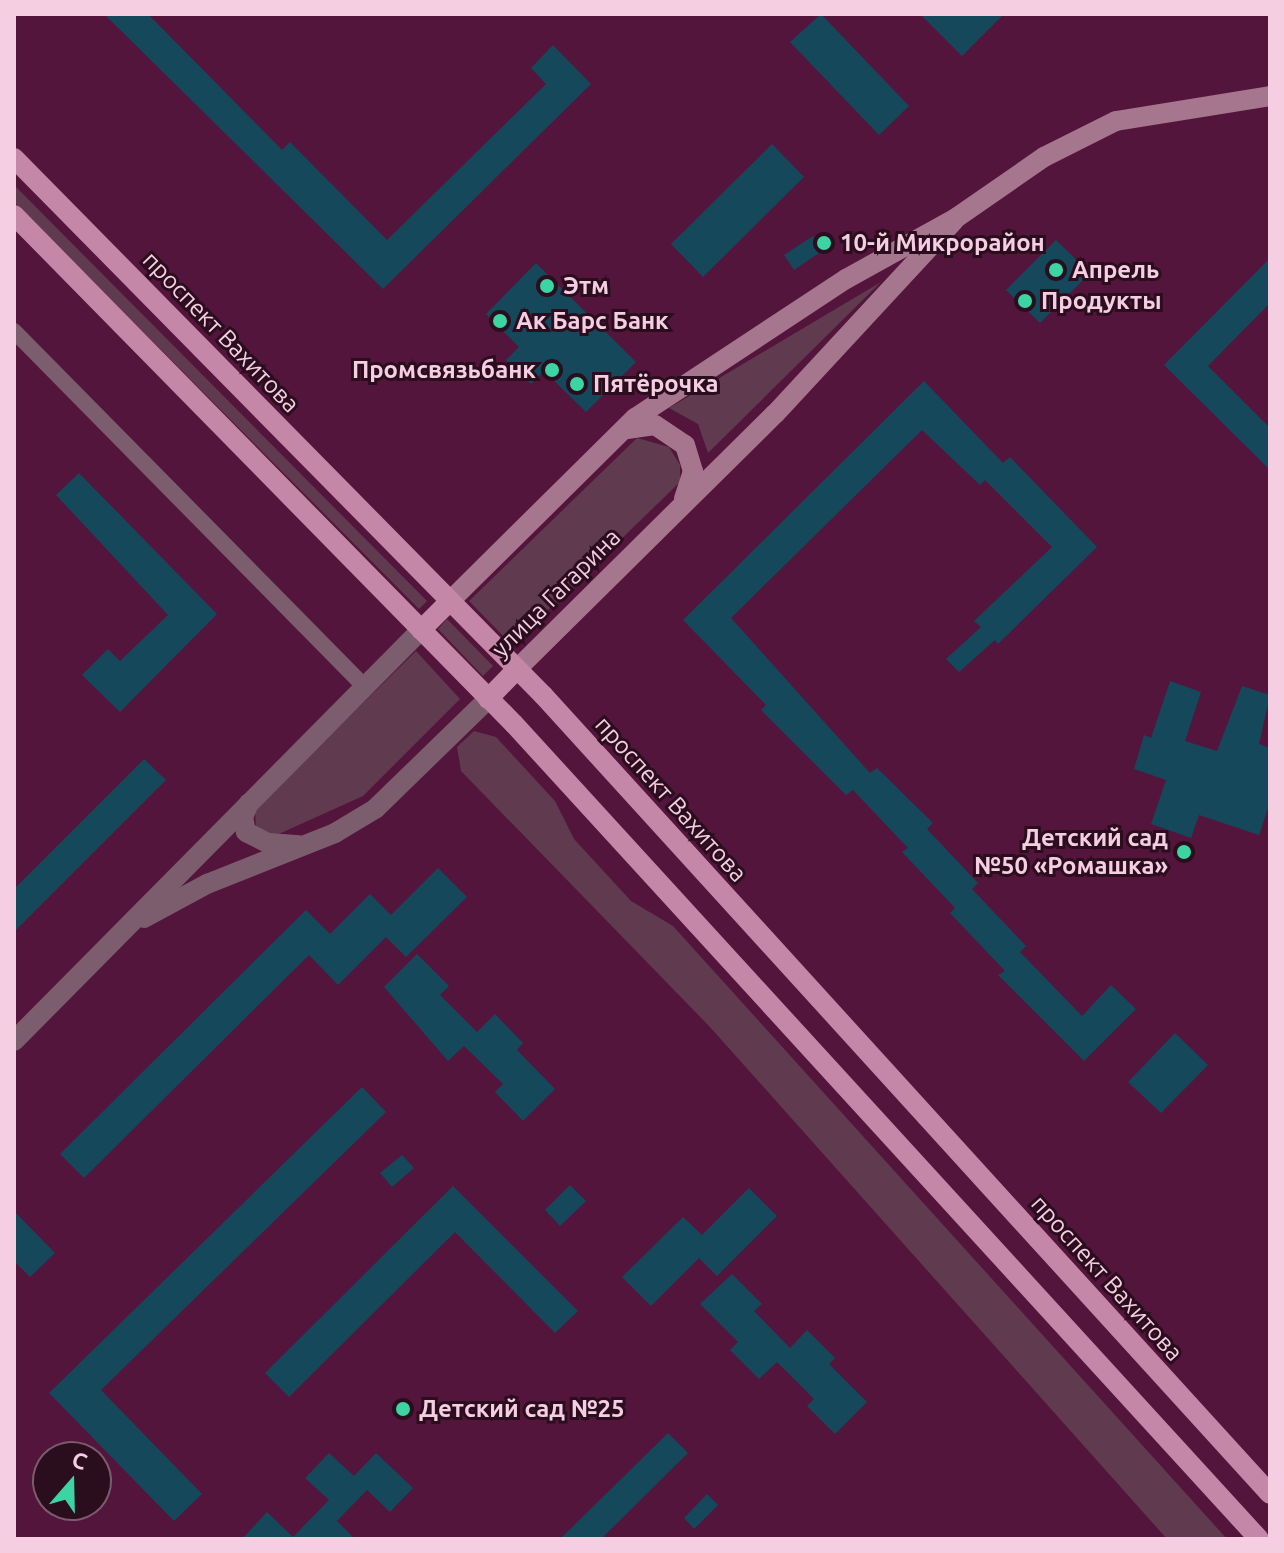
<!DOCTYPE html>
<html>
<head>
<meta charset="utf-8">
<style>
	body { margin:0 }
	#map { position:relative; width:1284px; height:1553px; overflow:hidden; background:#54153c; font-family:Ubuntu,sans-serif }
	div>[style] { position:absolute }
	.green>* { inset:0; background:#603a4f }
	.building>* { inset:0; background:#14485a }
	.minor>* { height:16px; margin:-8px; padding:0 8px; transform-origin:8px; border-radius:8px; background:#7c5d6d }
	.tertiary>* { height:20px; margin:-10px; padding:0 10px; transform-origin:10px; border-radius:10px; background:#7c5d6d }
	.secondary>* { height:20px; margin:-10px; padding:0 10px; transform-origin:10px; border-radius:10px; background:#a6758e }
	.primary>* { height:20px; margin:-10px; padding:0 10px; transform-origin:10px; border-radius:10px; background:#c587a8 }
	.dots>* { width:22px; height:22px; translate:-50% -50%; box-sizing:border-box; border:4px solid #2a0e1e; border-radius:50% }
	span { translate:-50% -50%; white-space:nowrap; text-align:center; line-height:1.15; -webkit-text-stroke:6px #2a0e1e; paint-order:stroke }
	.poi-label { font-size:24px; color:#f6cee2; font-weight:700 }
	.left { translate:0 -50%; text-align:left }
	.right { translate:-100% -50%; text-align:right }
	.street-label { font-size:24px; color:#f6cee2 }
	.frame { position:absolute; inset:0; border:16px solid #f6cee2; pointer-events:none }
	.north { position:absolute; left:32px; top:1441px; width:80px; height:80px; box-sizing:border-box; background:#2a0e1e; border:2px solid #7c5b6c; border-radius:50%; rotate:20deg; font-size:22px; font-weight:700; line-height:32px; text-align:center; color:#f6cee2 }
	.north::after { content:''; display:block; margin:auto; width:28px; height:36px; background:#3dd4a3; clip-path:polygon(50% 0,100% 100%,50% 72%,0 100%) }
</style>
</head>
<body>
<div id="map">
	<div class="green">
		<div style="clip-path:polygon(14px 185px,427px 601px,419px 609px,14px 202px)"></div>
		<div style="clip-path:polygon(881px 282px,708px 453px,698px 424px,669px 408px)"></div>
		<div style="clip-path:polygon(637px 438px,669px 447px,680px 465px,680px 482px,512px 645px,469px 601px)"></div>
		<div style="clip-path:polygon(447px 619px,493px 666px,483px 676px,438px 629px)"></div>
		<div style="clip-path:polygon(416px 651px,460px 699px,363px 796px,272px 837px,256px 830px,255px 809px)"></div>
		<div style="clip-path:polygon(474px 731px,496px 737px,555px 801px,574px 839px,631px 901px,673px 926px,1227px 1539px,1167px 1539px,709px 1026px,461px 771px,457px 747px)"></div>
	</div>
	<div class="building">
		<div style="clip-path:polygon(104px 14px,148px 14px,282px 150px,290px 142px,387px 240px,546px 84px,531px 68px,553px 45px,591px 84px,383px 289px)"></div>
		<div style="clip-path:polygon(821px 14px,909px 106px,879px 135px,790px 42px)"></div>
		<div style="clip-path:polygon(920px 14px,1004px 14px,962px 56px)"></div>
		<div style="clip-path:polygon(772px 144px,804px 177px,703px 277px,671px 244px)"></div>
		<div style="clip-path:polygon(813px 236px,822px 251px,794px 270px,784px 255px)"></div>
		<div style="clip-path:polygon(1056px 240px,1090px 273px,1040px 323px,1006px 290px)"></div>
		<div style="clip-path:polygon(1270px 258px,1270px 303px,1208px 366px,1270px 428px,1270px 470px,1164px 365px)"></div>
		<div style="clip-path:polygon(536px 263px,636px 362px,586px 412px,544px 371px,531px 384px,506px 360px,519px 347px,486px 314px)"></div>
		<div style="clip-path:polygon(924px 381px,1003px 463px,1010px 457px,1097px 547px,998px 644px,995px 640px,959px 672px,946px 659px,981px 627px,974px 621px,1052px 547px,985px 480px,980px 485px,922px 430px,731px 618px,870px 773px,877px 768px,933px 823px,927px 829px,978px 883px,972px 889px,1026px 946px,1020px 952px,1082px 1016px,1111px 985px,1136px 1009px,1084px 1061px,998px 975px,1005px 971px,950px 913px,955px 908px,902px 852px,908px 848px,853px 790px,846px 795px,761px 710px,766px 705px,683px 620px)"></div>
		<div style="clip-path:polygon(79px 473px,217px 614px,120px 712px,82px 675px,108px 649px,120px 661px,168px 615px,56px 495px)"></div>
		<div style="clip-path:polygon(1170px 681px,1201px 692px,1185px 741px,1217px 751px,1242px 686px,1270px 695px,1259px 744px,1270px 748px,1270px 802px,1259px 835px,1199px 815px,1191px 838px,1151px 824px,1166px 780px,1134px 769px,1144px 735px,1151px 738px)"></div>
		<div style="clip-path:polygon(144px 759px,166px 780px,14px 932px,14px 889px)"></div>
		<div style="clip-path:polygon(438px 868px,467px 897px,406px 957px,386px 937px,338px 985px,309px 955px,84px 1178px,60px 1154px,306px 910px,330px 934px,370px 894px,391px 915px)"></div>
		<div style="clip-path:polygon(417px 954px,449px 986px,440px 995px,477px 1032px,495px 1014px,523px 1043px,517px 1050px,555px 1089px,523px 1121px,495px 1092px,503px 1084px,464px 1046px,448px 1061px,384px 987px)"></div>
		<div style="clip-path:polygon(1175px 1033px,1208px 1065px,1161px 1113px,1128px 1082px)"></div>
		<div style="clip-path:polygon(362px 1087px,386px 1112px,101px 1390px,202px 1494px,174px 1521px,49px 1393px)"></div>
		<div style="clip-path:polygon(402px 1155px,414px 1168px,392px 1187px,380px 1173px)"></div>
		<div style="clip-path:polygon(570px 1185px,586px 1201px,560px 1226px,545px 1210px)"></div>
		<div style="clip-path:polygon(453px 1186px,578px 1311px,555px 1333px,455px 1232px,289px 1397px,265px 1373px)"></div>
		<div style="clip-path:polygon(749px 1188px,777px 1216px,717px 1276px,699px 1258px,651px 1306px,622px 1277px,683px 1217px,702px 1235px)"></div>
		<div style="clip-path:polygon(14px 1211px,55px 1253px,30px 1277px,14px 1261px)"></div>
		<div style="clip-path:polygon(732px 1274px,762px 1304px,754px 1311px,790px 1348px,807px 1330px,835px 1358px,829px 1364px,867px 1402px,835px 1434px,807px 1406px,814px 1399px,777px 1362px,759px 1379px,730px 1350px,738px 1342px,700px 1304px)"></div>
		<div style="clip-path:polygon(668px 1433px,688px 1453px,601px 1539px,560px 1539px)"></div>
		<div style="clip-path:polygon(329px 1453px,354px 1476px,376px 1453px,413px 1488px,390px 1512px,367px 1490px,337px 1521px,355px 1539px,242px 1539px,267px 1512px,293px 1537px,329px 1500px,305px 1478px)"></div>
		<div style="clip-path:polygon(707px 1494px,718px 1505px,694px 1529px,684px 1518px)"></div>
	</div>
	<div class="minor">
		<div style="left:14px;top:331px;width:500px;rotate:45.4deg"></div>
	</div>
	<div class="tertiary">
		<div style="left:249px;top:803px;width:15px;rotate:113deg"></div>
		<div style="left:243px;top:817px;width:15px;rotate:79deg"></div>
		<div style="left:246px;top:832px;width:25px;rotate:27deg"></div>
		<div style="left:268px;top:843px;width:31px;rotate:4deg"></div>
		<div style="left:144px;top:918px;width:72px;rotate:-28.4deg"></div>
		<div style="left:207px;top:884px;width:138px;rotate:-21.7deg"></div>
		<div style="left:335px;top:833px;width:47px;rotate:-31deg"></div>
		<div style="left:375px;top:809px;width:158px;rotate:-44.2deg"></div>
		<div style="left:14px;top:1041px;width:578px;rotate:-45.28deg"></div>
	</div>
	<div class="secondary">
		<div style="left:627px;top:429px;width:28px;rotate:-8deg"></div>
		<div style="left:655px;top:425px;width:36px;rotate:34deg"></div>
		<div style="left:685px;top:445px;width:27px;rotate:73deg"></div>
		<div style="left:693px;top:471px;width:29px;rotate:108deg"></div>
		<div style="left:450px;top:601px;width:260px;rotate:-44.7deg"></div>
		<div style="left:635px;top:418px;width:253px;rotate:-33.4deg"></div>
		<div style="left:846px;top:279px;width:126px;rotate:-29deg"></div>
		<div style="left:956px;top:218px;width:107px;rotate:-34.7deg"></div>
		<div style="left:1044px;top:157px;width:80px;rotate:-26.6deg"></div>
		<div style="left:1116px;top:121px;width:156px;rotate:-9.2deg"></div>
		<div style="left:516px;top:670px;width:364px;rotate:-44.7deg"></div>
		<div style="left:775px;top:414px;width:263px;rotate:-47.2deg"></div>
	</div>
	<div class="primary">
		<div style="left:14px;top:158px;width:754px;rotate:45.43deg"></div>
		<div style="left:543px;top:695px;width:1080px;rotate:47.7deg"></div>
		<div style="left:14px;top:215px;width:713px;rotate:45.51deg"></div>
		<div style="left:514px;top:724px;width:1104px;rotate:47.57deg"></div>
		<div style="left:421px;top:630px;width:41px;rotate:-45deg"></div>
		<div style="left:488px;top:699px;width:40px;rotate:-46deg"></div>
	</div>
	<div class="dots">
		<div style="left:824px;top:243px;background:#3dd4a3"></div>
		<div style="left:1056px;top:270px;background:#3dd4a3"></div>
		<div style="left:547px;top:286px;background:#3dd4a3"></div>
		<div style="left:1025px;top:301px;background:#3dd4a3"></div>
		<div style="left:500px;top:321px;background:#3dd4a3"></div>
		<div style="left:552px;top:370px;background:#3dd4a3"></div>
		<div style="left:577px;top:384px;background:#3dd4a3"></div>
		<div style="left:1184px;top:852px;background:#3dd4a3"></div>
		<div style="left:403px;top:1409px;background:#3dd4a3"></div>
	</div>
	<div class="poi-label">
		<span class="left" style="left:840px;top:243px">10-й Микрорайон</span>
		<span class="left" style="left:1072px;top:270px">Апрель</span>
		<span class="left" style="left:563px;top:286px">Этм</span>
		<span class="left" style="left:1041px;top:301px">Продукты</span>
		<span class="left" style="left:516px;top:321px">Ак Барс Банк</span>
		<span class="right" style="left:536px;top:370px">Промсвязьбанк</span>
		<span class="left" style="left:593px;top:384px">Пятёрочка</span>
		<span class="right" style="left:1168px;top:852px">Детский сад<br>№50 «Ромашка»</span>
		<span class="left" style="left:419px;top:1409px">Детский сад №25</span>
	</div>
	<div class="street-label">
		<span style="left:221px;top:332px;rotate:46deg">проспект Вахитова</span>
		<span style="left:556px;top:593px;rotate:-45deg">улица Гагарина</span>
		<span style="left:671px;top:799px;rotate:48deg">проспект Вахитова</span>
		<span style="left:1107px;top:1278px;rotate:48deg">проспект Вахитова</span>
	</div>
	<div class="frame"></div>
	<div class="north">С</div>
</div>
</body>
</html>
